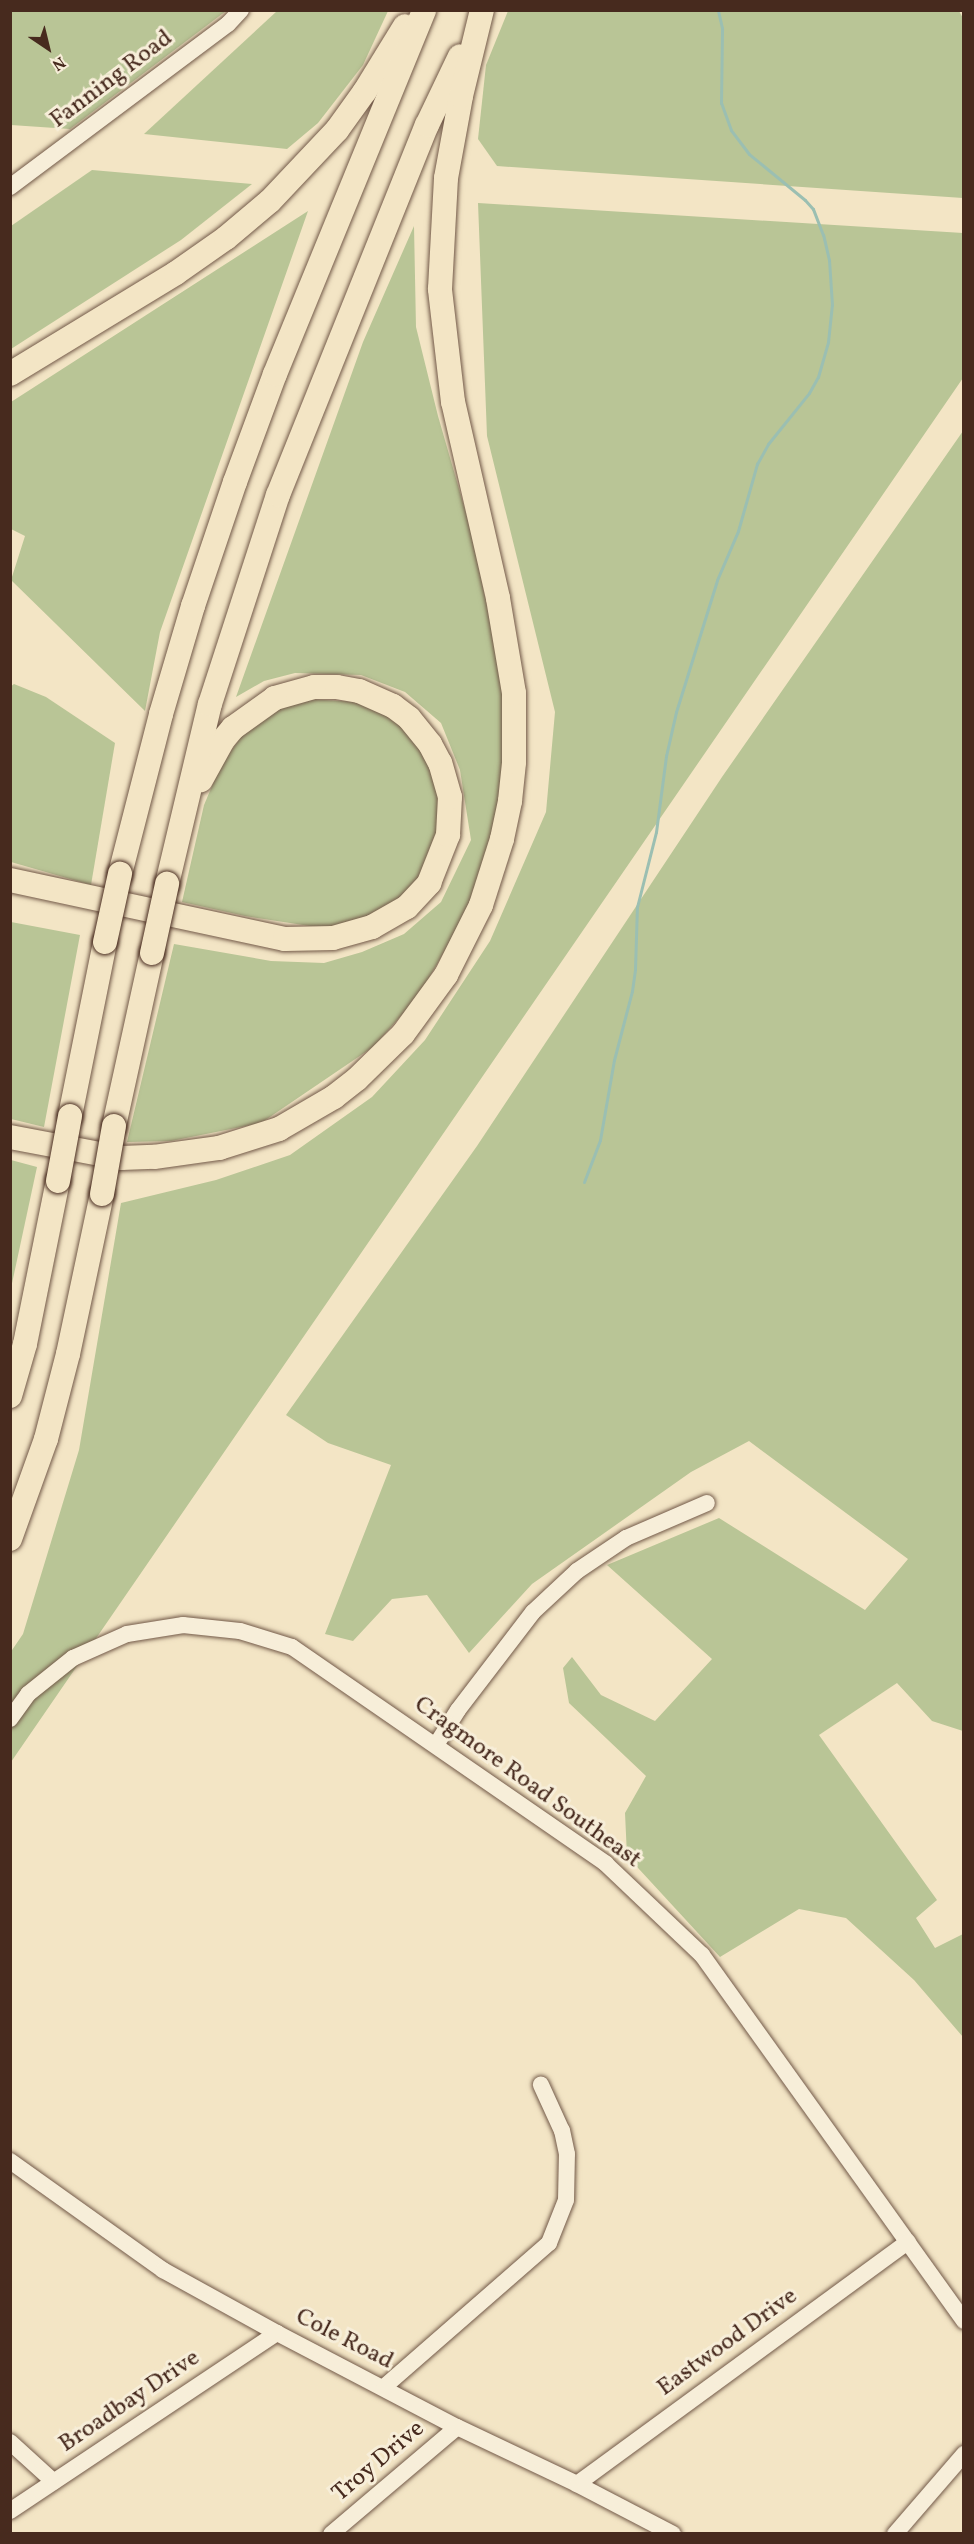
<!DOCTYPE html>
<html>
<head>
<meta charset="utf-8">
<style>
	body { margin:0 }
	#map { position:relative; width:974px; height:2544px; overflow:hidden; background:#f3e5c5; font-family:Vollkorn,serif }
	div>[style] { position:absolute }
	.green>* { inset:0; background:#b9c596 }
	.stream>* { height:3px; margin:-1.5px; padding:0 1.5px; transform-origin:1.5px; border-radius:1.5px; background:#9bbfb2 }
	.roads { filter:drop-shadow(0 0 2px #725948) drop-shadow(0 0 2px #725948) }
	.minor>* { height:16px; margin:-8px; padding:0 8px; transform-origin:8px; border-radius:8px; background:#f7eed9 }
	.highway>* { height:24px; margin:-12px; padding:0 12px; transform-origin:12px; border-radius:12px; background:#f3e5c5 }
	.bridges { filter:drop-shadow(0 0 2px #472a1e) drop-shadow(0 0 2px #472a1e) }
	.highway-bridge>* { height:24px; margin:-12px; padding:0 12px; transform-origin:12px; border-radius:12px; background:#f3e5c5 }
	span { translate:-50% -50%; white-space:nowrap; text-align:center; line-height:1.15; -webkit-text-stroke:6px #f7eed9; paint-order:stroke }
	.street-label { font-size:24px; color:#472a1e }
	.frame { position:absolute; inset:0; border:12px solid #472a1e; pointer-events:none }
	.north { position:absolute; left:18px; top:18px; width:60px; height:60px; -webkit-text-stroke:4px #f7eed9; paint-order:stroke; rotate:145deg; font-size:16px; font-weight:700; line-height:24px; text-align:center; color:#472a1e }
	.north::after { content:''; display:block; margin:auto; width:21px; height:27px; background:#472a1e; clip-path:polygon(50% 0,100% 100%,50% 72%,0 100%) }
</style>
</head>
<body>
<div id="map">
	<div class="green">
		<div style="clip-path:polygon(10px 11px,11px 10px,226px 11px,70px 129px,11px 125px)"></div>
		<div style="clip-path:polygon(277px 11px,388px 11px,363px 65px,318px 123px,287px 149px,144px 134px)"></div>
		<div style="clip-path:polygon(959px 11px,964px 20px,963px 198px,497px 166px,478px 139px,486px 65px,508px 11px)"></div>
		<div style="clip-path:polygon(92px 170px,252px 184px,181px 240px,11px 349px,11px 226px)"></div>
		<div style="clip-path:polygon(478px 203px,963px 233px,963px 378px,11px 1762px,10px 1653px,23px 1634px,79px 1450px,121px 1203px,216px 1180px,290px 1155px,372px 1097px,425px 1040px,490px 941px,546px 812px,555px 712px,487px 436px)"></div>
		<div style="clip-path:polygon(308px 211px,160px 632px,145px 711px,11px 580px,25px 536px,11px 529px,11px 402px)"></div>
		<div style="clip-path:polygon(414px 226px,416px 327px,438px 416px,470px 527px,502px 676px,506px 743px,495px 835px,462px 922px,417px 998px,373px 1047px,261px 1123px,171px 1141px,127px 1142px,174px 944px,271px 961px,324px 963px,362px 952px,404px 934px,441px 902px,471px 840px,460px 770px,441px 723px,405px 692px,361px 675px,295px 673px,264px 681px,236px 697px,363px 342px)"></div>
		<div style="clip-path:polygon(963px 431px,963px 1731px,932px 1721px,897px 1683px,819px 1735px,937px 1900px,916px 1918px,935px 1948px,963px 1934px,963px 2037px,914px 1980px,846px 1918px,799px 1909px,720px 1957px,627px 1856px,625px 1813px,646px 1776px,569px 1703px,563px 1668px,572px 1657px,601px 1695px,655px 1721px,712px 1659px,607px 1565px,719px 1518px,865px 1610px,908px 1559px,749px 1441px,691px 1472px,532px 1584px,469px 1653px,427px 1595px,392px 1599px,353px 1641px,325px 1634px,391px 1465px,328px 1443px,286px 1415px,477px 1146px,722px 777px)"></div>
		<div style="clip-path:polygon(14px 684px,46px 697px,115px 743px,91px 885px,11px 862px,10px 687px)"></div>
		<div style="clip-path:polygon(306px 699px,361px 702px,401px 724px,432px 763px,443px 801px,440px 838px,420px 878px,395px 904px,364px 921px,323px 928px,245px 916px,182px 902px,204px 805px,221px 765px,246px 730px,269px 712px)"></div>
		<div style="clip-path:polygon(11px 922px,80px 935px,44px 1127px,11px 1119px)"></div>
		<div style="clip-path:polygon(11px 1160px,37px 1167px,11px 1288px,10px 1160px)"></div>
	</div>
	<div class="stream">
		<div style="left:584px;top:1182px;width:45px;rotate:-69.1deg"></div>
		<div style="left:600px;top:1140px;width:81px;rotate:-80.1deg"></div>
		<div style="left:614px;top:1060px;width:71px;rotate:-75.4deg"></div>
		<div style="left:632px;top:991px;width:22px;rotate:-82deg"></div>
		<div style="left:635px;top:969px;width:62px;rotate:-88.2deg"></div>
		<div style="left:637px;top:907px;width:77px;rotate:-75.8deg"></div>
		<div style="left:656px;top:832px;width:77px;rotate:-82.5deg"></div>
		<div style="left:666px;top:756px;width:45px;rotate:-77.2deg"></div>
		<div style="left:676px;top:712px;width:138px;rotate:-72.7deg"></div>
		<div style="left:717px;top:580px;width:53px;rotate:-66.8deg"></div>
		<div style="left:738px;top:531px;width:70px;rotate:-74.2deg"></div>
		<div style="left:757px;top:464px;width:23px;rotate:-61deg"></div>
		<div style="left:768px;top:444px;width:65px;rotate:-51.2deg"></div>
		<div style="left:809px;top:393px;width:18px;rotate:-61deg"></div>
		<div style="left:818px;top:377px;width:36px;rotate:-74deg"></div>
		<div style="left:828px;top:342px;width:37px;rotate:-84deg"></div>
		<div style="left:832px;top:305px;width:45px;rotate:-93.8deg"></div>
		<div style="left:829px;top:260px;width:26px;rotate:-103deg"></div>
		<div style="left:823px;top:235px;width:28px;rotate:-111deg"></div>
		<div style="left:813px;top:209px;width:12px;rotate:-132deg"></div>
		<div style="left:805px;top:200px;width:72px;rotate:-140.6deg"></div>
		<div style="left:749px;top:154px;width:30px;rotate:-127deg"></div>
		<div style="left:731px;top:130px;width:29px;rotate:-110deg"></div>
		<div style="left:721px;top:103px;width:75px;rotate:-89.2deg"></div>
		<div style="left:722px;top:28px;width:18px;rotate:-103deg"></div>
	</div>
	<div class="roads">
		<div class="minor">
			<div style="left:10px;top:187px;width:272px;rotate:-36.8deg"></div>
			<div style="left:228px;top:24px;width:19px;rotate:-47deg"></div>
			<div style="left:10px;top:1719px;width:31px;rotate:-54deg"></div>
			<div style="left:28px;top:1694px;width:58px;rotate:-38.7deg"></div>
			<div style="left:73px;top:1658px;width:59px;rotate:-24deg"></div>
			<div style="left:127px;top:1634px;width:57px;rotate:-9.1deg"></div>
			<div style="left:183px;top:1625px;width:57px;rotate:6deg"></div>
			<div style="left:240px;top:1631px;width:54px;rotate:17.1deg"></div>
			<div style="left:292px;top:1647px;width:382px;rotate:34.6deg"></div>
			<div style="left:606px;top:1864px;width:132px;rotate:43.5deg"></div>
			<div style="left:702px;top:1955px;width:450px;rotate:54.4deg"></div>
			<div style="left:436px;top:1745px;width:41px;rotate:-57.8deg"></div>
			<div style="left:458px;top:1710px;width:123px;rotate:-52.6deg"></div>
			<div style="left:533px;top:1612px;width:60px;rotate:-43deg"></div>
			<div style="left:577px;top:1571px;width:59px;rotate:-34deg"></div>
			<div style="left:626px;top:1538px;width:88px;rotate:-23.4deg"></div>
			<div style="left:10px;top:2161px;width:188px;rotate:35.5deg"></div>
			<div style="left:163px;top:2270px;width:130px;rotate:28.9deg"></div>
			<div style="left:277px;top:2333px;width:203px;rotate:27.6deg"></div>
			<div style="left:457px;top:2427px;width:133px;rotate:25.4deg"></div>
			<div style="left:577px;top:2484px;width:108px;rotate:27.5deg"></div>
			<div style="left:384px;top:2387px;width:219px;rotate:-41.1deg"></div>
			<div style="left:549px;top:2243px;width:46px;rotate:-68.4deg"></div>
			<div style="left:566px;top:2200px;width:46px;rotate:-88.8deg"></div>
			<div style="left:567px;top:2154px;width:24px;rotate:-102deg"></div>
			<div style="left:562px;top:2131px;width:51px;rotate:-114.5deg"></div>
			<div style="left:10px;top:2442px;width:59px;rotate:42.3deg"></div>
			<div style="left:577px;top:2484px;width:410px;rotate:-36.2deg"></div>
			<div style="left:10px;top:2511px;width:321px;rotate:-33.7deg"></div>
			<div style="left:331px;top:2534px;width:165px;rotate:-40.3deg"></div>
			<div style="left:895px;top:2534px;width:106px;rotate:-49.2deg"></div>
		</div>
		<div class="highway">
			<div style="left:10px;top:374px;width:194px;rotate:-31.3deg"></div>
			<div style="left:176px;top:273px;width:61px;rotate:-35deg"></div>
			<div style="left:226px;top:238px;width:57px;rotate:-40.1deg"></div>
			<div style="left:270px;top:201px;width:98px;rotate:-46.7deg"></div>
			<div style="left:337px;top:130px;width:48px;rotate:-54.3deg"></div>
			<div style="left:365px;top:91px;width:76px;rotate:-58.4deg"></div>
			<div style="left:120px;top:874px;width:165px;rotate:-75.6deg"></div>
			<div style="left:161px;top:714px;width:113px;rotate:-73.5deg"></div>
			<div style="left:193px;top:606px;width:131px;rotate:-71.3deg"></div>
			<div style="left:235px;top:482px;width:115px;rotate:-69.7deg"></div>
			<div style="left:275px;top:374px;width:393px;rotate:-67.7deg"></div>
			<div style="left:10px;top:880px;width:281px;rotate:12.1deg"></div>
			<div style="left:285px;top:939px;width:48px;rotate:-1.2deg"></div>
			<div style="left:333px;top:938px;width:41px;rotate:-15.8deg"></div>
			<div style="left:372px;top:927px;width:40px;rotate:-29.7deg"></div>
			<div style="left:407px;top:907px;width:33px;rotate:-47deg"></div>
			<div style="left:429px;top:883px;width:52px;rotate:-68.4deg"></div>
			<div style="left:448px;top:835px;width:38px;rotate:-87deg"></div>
			<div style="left:450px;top:797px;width:35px;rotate:-106deg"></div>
			<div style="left:440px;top:763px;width:21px;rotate:-118deg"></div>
			<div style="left:430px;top:744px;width:33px;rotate:-129deg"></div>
			<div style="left:409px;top:718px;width:20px;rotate:-143deg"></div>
			<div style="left:393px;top:706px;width:37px;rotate:-156deg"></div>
			<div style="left:359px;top:691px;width:22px;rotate:-170deg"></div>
			<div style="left:337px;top:687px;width:23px;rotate:180deg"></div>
			<div style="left:314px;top:687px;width:41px;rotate:164.2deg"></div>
			<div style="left:275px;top:698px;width:52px;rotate:144.5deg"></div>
			<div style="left:233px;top:728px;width:16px;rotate:130deg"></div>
			<div style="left:223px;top:740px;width:46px;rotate:118.8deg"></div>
			<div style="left:167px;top:884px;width:185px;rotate:-76.6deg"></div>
			<div style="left:210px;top:704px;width:220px;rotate:-72deg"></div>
			<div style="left:278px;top:495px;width:399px;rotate:-68.1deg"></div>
			<div style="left:427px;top:125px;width:76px;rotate:-64.4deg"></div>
			<div style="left:70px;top:1116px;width:177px;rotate:-78.6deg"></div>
			<div style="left:114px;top:1126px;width:177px;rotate:-77.6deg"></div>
			<div style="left:10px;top:1137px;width:113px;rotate:10.7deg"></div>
			<div style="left:121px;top:1158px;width:33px;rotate:-2deg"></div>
			<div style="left:154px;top:1157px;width:66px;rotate:-7.9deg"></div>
			<div style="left:219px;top:1148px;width:63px;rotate:-17.6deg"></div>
			<div style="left:279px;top:1129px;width:64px;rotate:-30.2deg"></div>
			<div style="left:334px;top:1097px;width:29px;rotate:-38deg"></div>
			<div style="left:357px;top:1079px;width:64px;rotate:-44.4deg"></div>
			<div style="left:403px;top:1034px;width:73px;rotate:-53.9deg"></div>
			<div style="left:446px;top:975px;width:78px;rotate:-63.4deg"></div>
			<div style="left:481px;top:905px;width:69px;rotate:-72.3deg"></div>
			<div style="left:502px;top:839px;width:39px;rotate:-78deg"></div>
			<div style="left:510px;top:801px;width:39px;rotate:-84deg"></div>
			<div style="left:514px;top:762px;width:69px;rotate:-90deg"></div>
			<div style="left:514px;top:693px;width:96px;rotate:-99.6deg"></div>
			<div style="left:498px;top:598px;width:201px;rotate:-102.9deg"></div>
			<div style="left:453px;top:402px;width:114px;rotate:-96.6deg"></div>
			<div style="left:440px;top:289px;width:111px;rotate:-86.9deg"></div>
			<div style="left:446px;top:178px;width:83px;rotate:-79.6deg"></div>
			<div style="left:461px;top:96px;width:89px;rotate:-76.3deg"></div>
			<div style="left:10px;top:1396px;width:54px;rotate:-73.9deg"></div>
			<div style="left:25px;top:1344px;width:166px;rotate:-78.6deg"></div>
			<div style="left:10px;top:1539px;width:106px;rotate:-70.2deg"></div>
			<div style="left:46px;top:1439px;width:88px;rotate:-75.5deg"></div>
			<div style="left:68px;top:1354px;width:164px;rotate:-78deg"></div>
		</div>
	</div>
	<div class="bridges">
		<div class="highway-bridge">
			<div style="left:105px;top:942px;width:70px;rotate:-77.6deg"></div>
			<div style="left:152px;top:953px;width:71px;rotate:-77.7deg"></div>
			<div style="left:58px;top:1181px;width:66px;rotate:-79.5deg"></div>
			<div style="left:102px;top:1194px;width:69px;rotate:-80deg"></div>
		</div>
	</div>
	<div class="street-label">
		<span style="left:112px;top:80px;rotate:-37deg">Fanning Road</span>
		<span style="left:527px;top:1783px;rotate:36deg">Cragmore Road Southeast</span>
		<span style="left:344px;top:2340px;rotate:27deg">Cole Road</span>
		<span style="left:728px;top:2343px;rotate:-36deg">Eastwood Drive</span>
		<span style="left:130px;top:2402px;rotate:-34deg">Broadbay Drive</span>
		<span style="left:379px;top:2462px;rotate:-40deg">Troy Drive</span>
	</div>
	<div class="frame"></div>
	<div class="north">N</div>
</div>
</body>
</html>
